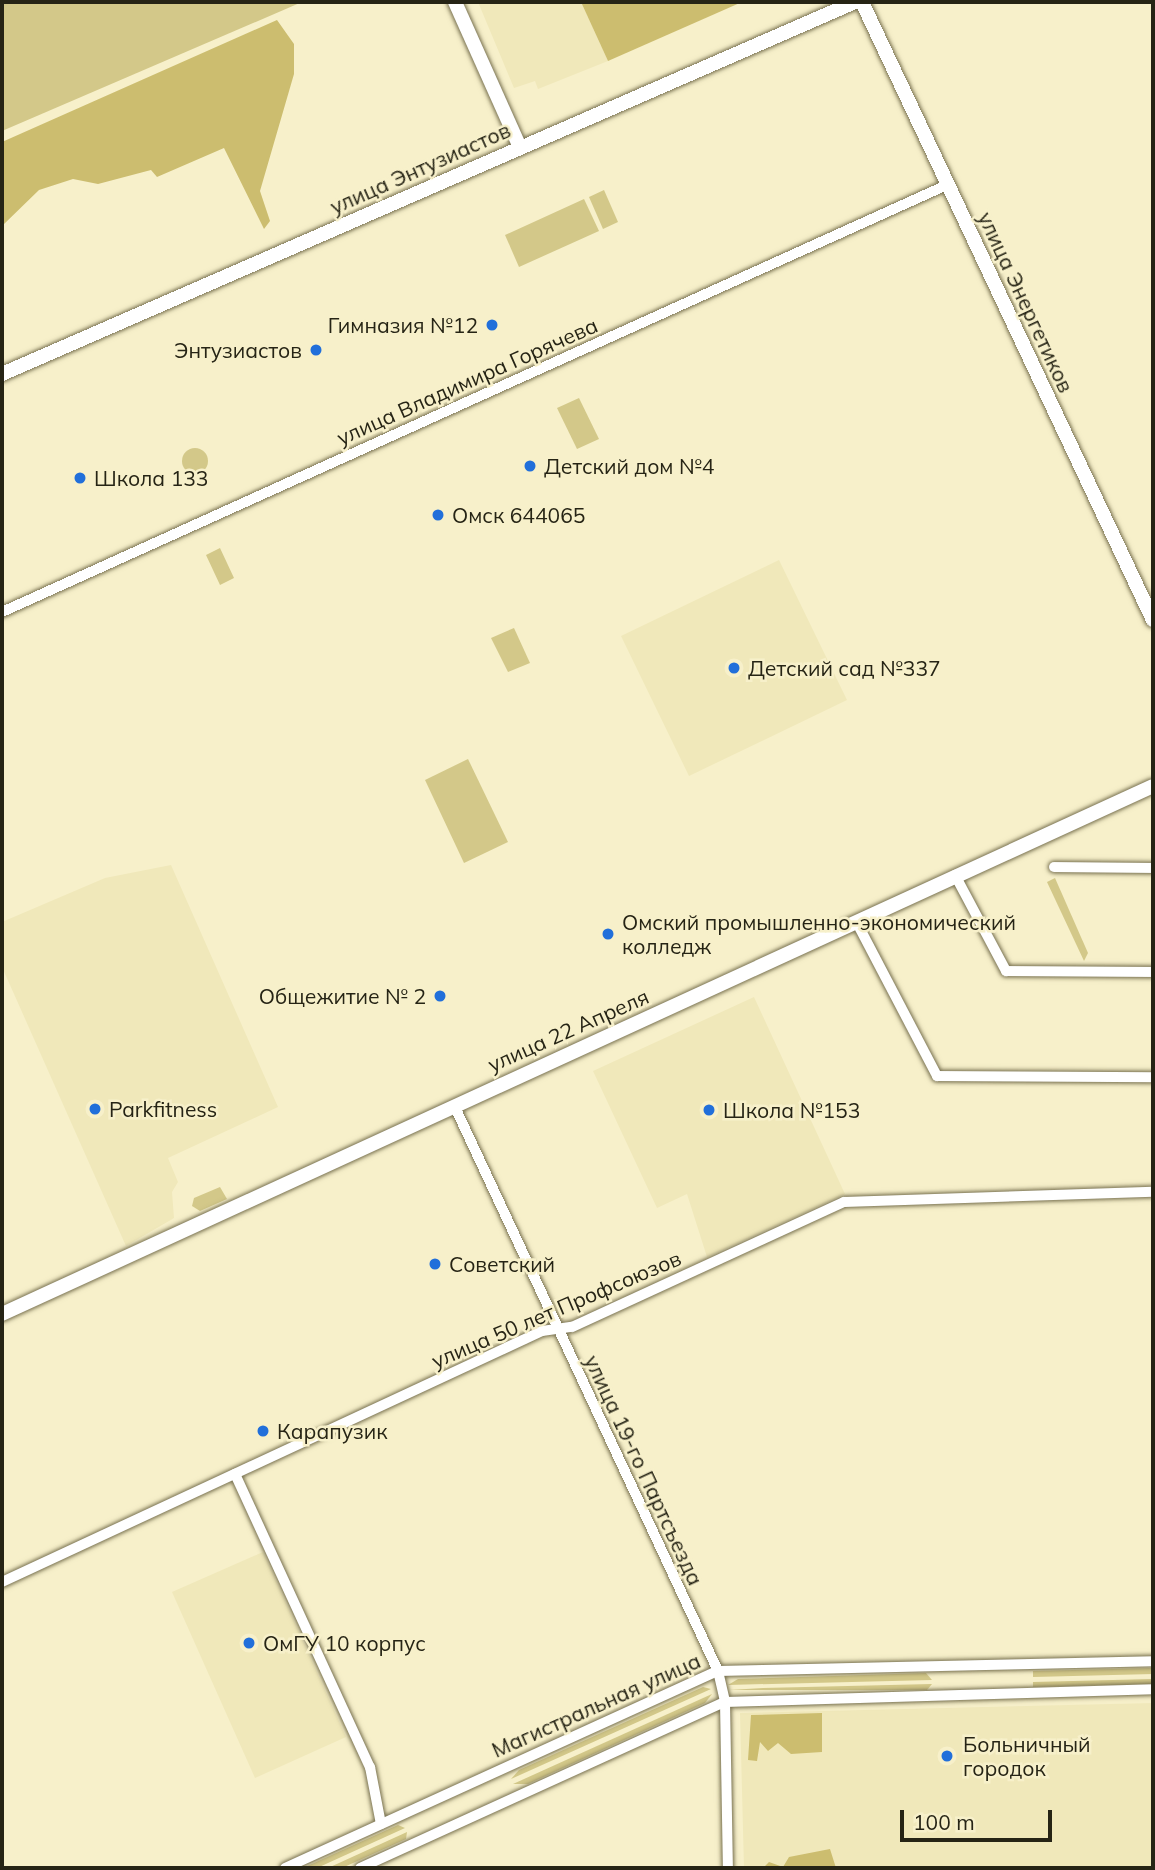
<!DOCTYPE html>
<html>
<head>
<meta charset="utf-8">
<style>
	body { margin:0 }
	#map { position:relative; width:1155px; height:1870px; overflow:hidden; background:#f7f0ca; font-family:Mulish,sans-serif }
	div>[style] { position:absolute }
	.built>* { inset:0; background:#f0e8ba }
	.green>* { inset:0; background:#d3c889 }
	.round { border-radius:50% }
	.forest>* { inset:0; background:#ccbd6f }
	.roads { filter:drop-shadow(0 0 2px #787150) drop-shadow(0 0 2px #787150) }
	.minor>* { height:10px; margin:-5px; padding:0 5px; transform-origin:5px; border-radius:5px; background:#fff }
	.secondary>* { height:14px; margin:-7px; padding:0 7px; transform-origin:7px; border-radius:7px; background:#fff }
	.dots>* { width:19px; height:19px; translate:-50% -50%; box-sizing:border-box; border:4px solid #f7f0ca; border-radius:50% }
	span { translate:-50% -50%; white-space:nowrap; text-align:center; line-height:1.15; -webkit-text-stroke:5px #f7f0ca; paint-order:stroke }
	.street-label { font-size:21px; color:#262415 }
	.poi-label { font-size:21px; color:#262415 }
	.right { translate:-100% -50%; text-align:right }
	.left { translate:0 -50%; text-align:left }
	.frame { position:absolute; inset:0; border:4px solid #262415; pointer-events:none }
	.scale { position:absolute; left:900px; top:1810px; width:152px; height:32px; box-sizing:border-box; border:4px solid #262415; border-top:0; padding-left:9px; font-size:21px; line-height:24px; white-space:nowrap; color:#262415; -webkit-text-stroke:5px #f7f0ca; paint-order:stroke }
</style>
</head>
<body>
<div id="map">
	<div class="built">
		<div style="clip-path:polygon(478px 2px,581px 2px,608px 61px,538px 89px,535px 81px,514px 88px)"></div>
		<div style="clip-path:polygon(779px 560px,847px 700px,689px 776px,621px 636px)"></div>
		<div style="clip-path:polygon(171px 865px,278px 1107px,168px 1158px,178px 1182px,172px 1192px,174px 1218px,126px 1246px,2px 967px,2px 922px,105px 878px)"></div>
		<div style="clip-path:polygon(754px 997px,845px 1194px,707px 1257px,687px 1194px,657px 1208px,593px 1071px)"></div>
		<div style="clip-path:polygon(263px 1552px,346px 1737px,255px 1778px,172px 1592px)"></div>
		<div style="clip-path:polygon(1153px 1703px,1153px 1868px,744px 1868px,740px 1713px)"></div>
	</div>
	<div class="green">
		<div style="clip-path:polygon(2px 2px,302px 2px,2px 131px)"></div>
		<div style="clip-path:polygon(604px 190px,618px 222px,603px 229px,589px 197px)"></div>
		<div style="clip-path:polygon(584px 199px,599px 231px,519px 267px,505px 235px)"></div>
		<div style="clip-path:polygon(579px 398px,599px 439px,577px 449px,557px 408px)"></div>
		<div class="round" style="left:182px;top:448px;width:26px;height:26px"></div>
		<div style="clip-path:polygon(220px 548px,234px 578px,220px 585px,206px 555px)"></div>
		<div style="clip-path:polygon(514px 628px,530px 663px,508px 672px,491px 638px)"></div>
		<div style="clip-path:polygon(468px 759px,508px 842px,464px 863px,425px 780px)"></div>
		<div style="clip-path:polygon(1055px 878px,1088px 953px,1084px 961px,1047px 882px)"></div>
		<div style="clip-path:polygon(220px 1187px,227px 1199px,200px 1211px,192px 1206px,194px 1198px)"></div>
		<div style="clip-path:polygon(1153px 1668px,1153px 1674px,1033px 1677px,1033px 1671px)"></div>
		<div style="clip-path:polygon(926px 1673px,932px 1680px,728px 1685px,738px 1679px)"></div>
		<div style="clip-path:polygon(1153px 1679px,1153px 1684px,1033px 1687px,1033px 1682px)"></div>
		<div style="clip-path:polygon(932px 1684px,927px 1690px,729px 1690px,763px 1688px)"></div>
		<div style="clip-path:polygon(703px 1687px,711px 1689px,511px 1779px,519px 1770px)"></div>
		<div style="clip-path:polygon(712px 1694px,705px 1703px,528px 1784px,513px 1784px)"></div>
		<div style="clip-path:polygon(398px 1825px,405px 1828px,317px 1868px,303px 1868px)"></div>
		<div style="clip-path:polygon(407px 1832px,406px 1839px,342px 1868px,328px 1868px)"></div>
	</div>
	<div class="forest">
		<div style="clip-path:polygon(581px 2px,742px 2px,608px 61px)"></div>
		<div style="clip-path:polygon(277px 20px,294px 44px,294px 74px,260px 191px,270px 221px,264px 229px,224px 148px,157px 177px,151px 170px,98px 184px,73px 179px,39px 190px,2px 226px,2px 142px)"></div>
		<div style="clip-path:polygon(822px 1713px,822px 1752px,791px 1754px,778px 1743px,768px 1751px,760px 1742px,757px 1761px,748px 1760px,751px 1715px)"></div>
		<div style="clip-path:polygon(830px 1849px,836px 1868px,763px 1868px,769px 1862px,783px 1867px,789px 1857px)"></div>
	</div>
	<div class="roads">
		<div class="minor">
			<div style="left:2px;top:612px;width:1037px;rotate:-24.32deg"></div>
			<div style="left:1054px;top:867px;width:99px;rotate:0.6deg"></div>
			<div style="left:955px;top:875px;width:109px;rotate:62deg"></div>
			<div style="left:1006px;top:971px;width:147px;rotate:0.4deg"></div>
			<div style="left:856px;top:921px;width:175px;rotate:62.4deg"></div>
			<div style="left:937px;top:1076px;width:216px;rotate:0.3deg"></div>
			<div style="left:454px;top:1105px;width:625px;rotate:64.99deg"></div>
			<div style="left:718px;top:1671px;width:32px;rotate:77deg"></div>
			<div style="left:725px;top:1702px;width:166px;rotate:89deg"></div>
			<div style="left:235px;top:1474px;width:323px;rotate:65.3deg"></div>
			<div style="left:370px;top:1767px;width:58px;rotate:79.1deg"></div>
			<div style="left:2px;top:1582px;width:595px;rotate:-24.93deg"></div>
			<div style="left:542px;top:1331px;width:30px;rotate:-8deg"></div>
			<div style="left:572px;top:1327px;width:299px;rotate:-24.7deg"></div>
			<div style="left:844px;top:1202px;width:309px;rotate:-1.9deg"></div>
			<div style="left:285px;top:1868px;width:476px;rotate:-24.5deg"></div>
			<div style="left:718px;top:1671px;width:435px;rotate:-1.3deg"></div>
			<div style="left:360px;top:1868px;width:401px;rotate:-24.5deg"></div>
			<div style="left:725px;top:1702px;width:428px;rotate:-1.7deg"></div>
		</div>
		<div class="secondary">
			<div style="left:455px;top:2px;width:159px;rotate:65.9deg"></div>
			<div style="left:862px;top:2px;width:683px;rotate:64.79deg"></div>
			<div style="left:2px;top:374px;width:931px;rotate:-23.56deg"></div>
			<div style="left:2px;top:1314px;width:1266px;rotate:-24.64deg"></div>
		</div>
	</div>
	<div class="dots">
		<div style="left:492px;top:325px;background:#216fda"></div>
		<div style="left:316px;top:350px;background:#216fda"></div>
		<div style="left:530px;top:466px;background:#216fda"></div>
		<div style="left:80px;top:478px;background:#216fda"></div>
		<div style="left:438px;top:515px;background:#216fda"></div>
		<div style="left:734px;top:668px;background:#216fda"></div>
		<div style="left:608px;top:934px;background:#216fda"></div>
		<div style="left:440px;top:996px;background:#216fda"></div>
		<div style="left:95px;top:1109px;background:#216fda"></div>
		<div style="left:709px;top:1110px;background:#216fda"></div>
		<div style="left:435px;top:1264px;background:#216fda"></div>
		<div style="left:263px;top:1431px;background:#216fda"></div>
		<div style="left:249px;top:1643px;background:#216fda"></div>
		<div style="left:947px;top:1756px;background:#216fda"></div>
	</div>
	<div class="street-label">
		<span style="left:420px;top:168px;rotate:-24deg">улица Энтузиастов</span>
		<span style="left:1026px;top:302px;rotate:65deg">улица Энергетиков</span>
		<span style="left:467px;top:381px;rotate:-24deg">улица Владимира Горячева</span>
		<span style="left:568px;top:1030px;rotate:-24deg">улица 22 Апреля</span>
		<span style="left:556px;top:1309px;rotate:-23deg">улица 50 лет Профсоюзов</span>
		<span style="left:644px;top:1470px;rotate:65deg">улица 19-го Партсъезда</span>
		<span style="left:596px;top:1705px;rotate:-24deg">Магистральная улица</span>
	</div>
	<div class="poi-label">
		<span class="right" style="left:478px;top:325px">Гимназия №12</span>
		<span class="right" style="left:302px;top:350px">Энтузиастов</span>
		<span class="left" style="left:544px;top:466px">Детский дом №4</span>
		<span class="left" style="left:94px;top:478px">Школа 133</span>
		<span class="left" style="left:452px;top:515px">Омск 644065</span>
		<span class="left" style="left:748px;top:668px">Детский сад №337</span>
		<span class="left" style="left:622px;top:934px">Омский промышленно-экономический<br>колледж</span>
		<span class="right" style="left:426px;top:996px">Общежитие № 2</span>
		<span class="left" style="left:109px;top:1109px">Parkfitness</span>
		<span class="left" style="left:723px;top:1110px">Школа №153</span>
		<span class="left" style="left:449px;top:1264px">Советский</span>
		<span class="left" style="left:277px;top:1431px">Карапузик</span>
		<span class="left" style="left:263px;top:1643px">ОмГУ 10 корпус</span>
		<span class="left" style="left:963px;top:1756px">Больничный<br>городок</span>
	</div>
	<div class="frame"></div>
	<div class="scale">100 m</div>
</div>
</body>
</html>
